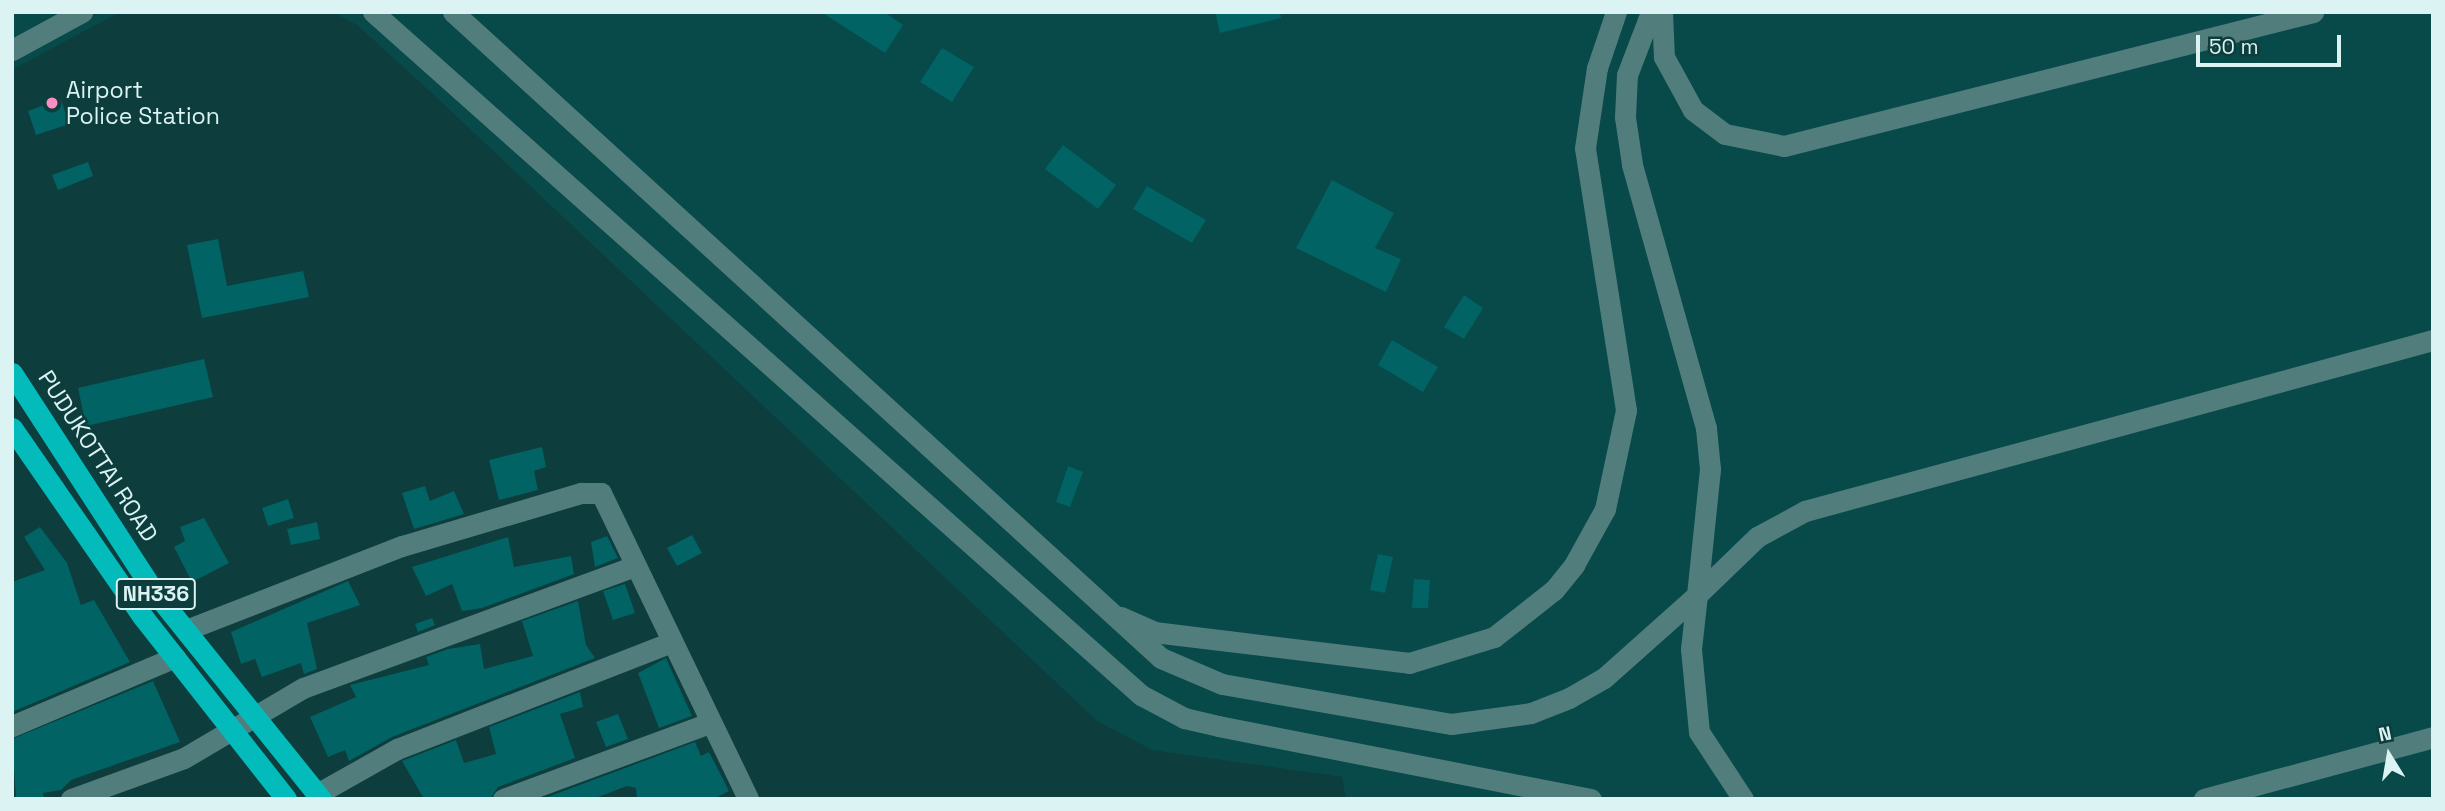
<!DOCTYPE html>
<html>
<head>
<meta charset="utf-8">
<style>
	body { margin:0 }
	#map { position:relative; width:2445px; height:811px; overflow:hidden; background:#0d3d3d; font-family:"Space Grotesk",sans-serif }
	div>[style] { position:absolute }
	.built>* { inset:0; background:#084949 }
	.building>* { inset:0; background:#016363 }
	.street>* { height:21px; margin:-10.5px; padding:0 10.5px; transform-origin:10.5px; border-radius:10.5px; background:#517d7d }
	.highway>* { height:21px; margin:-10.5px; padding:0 10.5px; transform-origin:10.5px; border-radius:10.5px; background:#04bbbb }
	.dots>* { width:19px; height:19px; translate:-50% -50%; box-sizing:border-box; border:4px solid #0d3d3d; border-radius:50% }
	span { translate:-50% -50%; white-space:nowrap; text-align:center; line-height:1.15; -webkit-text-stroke:5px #0d3d3d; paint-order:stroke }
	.shield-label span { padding:2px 5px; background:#0d3d3d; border:2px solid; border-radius:5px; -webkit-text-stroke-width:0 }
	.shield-label { font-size:21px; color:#dbf3f2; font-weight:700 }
	.poi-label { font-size:23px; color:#dbf3f2 }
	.left { translate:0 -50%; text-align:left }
	.street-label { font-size:23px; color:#dbf3f2 }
	.frame { position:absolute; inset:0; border:14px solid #dbf3f2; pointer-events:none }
	.north { position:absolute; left:2354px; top:720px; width:70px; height:70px; -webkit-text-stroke:5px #0d3d3d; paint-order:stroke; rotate:349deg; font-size:19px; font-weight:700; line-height:28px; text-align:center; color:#dbf3f2 }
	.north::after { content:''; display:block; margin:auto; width:24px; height:32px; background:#dbf3f2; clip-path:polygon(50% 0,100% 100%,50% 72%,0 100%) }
	.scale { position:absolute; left:2196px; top:35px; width:145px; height:32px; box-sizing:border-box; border:4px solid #dbf3f2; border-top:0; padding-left:9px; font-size:21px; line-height:24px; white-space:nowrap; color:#dbf3f2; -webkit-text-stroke:5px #0d3d3d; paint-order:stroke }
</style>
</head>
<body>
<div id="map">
	<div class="built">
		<div style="clip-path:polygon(12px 12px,120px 12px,12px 70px)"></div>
		<div style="clip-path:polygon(332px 12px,2433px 12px,2433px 799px,1346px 799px,1342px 777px,1152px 750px,1097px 721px,435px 96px,357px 25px)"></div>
	</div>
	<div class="building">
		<div style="clip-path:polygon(821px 12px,884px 12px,903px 25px,885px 53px)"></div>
		<div style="clip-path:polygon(1215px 12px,1280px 12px,1281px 18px,1220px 33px)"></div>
		<div style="clip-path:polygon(942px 48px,974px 67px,952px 102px,920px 82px)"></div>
		<div style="clip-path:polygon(61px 99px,69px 124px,36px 135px,28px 111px)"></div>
		<div style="clip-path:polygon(1063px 145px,1116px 185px,1098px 209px,1045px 169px)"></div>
		<div style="clip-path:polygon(88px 162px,93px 176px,58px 190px,52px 175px)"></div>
		<div style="clip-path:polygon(1332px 180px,1394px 213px,1375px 248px,1401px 259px,1386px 292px,1296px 248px)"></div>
		<div style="clip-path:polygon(1147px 186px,1206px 220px,1192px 243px,1133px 209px)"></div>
		<div style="clip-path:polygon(218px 239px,227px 286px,303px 271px,309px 297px,202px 318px,187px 245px)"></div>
		<div style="clip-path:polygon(1464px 295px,1483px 308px,1464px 339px,1444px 327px)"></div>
		<div style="clip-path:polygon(1392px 340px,1438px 367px,1423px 392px,1378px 365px)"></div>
		<div style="clip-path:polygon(204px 359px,213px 397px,86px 426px,78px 388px)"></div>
		<div style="clip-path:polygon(542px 447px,546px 467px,534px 471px,538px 490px,499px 500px,489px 460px)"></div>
		<div style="clip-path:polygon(1068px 466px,1083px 472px,1070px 507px,1056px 502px)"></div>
		<div style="clip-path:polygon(425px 486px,430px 501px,454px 491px,464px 514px,414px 529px,402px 493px)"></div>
		<div style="clip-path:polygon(288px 499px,294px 518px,268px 526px,262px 508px)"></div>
		<div style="clip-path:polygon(204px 518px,229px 563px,192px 582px,174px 547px,185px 541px,180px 527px)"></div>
		<div style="clip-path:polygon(317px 522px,320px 539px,291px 545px,287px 529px)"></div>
		<div style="clip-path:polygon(40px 527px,67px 563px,81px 605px,94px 600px,130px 662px,12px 712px,12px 582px,45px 570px,24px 537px)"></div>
		<div style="clip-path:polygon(692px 535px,702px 553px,677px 566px,667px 548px)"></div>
		<div style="clip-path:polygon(607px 536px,618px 558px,595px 567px,591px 542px)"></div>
		<div style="clip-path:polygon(508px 537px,514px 567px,571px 556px,574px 574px,482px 608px,462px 611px,452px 584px,426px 596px,412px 567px)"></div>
		<div style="clip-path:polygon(1378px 554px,1393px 557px,1385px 593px,1370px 590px)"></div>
		<div style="clip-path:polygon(1414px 579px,1430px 580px,1428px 608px,1412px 608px)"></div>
		<div style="clip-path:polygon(348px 581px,360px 605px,307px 623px,317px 669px,304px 674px,301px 663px,262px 677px,255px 659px,241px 664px,231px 632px)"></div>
		<div style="clip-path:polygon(625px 584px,635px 613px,613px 620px,603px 591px)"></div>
		<div style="clip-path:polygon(578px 601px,586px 645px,595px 658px,392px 737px,349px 761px,345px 750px,328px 757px,310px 717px,356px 697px,350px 685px,429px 665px,426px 657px,448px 649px,480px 644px,484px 669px,533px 656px,522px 621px)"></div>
		<div style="clip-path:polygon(432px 618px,435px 625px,418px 632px,415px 624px)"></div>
		<div style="clip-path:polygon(666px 658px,692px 716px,659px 728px,638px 673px)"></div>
		<div style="clip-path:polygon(153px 681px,180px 742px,71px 780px,61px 790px,43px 793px,44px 799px,16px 799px,12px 739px)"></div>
		<div style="clip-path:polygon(580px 692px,583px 707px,560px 714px,575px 758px,498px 787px,490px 799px,424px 799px,402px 761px,456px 740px,464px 763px,496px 754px,489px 727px)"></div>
		<div style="clip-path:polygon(618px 714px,628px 739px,606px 747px,596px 722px)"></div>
		<div style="clip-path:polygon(695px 742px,701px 756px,709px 752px,729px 791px,713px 799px,637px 799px,636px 788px,627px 786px,593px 799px,542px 799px)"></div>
	</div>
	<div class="street">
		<div style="left:373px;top:12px;width:1028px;rotate:41.65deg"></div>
		<div style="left:1141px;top:695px;width:49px;rotate:28.1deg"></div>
		<div style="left:1184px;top:718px;width:35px;rotate:13deg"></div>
		<div style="left:1218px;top:726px;width:380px;rotate:11.1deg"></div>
		<div style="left:453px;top:12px;width:958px;rotate:42.38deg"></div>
		<div style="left:1161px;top:658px;width:66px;rotate:23.1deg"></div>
		<div style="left:1222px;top:684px;width:232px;rotate:9.9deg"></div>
		<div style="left:1451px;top:724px;width:81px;rotate:-7.8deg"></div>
		<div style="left:1531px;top:713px;width:41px;rotate:-21.5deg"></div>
		<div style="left:1569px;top:698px;width:40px;rotate:-29.7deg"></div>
		<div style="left:1604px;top:678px;width:125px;rotate:-41.7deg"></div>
		<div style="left:1697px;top:595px;width:127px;rotate:-84.1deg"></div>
		<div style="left:1710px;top:469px;width:41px;rotate:-95.6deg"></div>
		<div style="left:1706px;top:428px;width:274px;rotate:-105.7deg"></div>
		<div style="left:1632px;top:164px;width:48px;rotate:-98.5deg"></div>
		<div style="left:1625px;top:117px;width:42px;rotate:-87.3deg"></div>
		<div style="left:1627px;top:75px;width:67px;rotate:-69.1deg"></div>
		<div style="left:1662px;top:12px;width:45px;rotate:87.5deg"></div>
		<div style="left:1664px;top:57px;width:60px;rotate:61.3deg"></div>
		<div style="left:1693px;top:110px;width:40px;rotate:37deg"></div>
		<div style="left:1725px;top:134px;width:60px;rotate:11.5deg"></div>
		<div style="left:1784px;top:146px;width:546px;rotate:-14.21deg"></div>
		<div style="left:12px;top:50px;width:80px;rotate:-28.5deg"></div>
		<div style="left:1121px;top:617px;width:36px;rotate:24deg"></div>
		<div style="left:1154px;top:632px;width:257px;rotate:6.9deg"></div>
		<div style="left:1409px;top:663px;width:89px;rotate:-17deg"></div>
		<div style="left:1494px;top:637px;width:76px;rotate:-38.1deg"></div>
		<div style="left:1554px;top:590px;width:32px;rotate:-51deg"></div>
		<div style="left:1574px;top:565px;width:64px;rotate:-61deg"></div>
		<div style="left:1605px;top:509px;width:101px;rotate:-78deg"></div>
		<div style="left:1626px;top:410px;width:265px;rotate:-98.9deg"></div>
		<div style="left:1585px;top:148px;width:81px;rotate:-81.5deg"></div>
		<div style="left:1597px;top:68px;width:59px;rotate:-71.3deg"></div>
		<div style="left:186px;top:630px;width:232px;rotate:-21.3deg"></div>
		<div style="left:402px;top:546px;width:187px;rotate:-16.5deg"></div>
		<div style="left:581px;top:493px;width:20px"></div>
		<div style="left:601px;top:493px;width:339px;rotate:64.3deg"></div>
		<div style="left:12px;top:726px;width:177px;rotate:-22.9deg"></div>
		<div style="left:317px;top:794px;width:92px;rotate:-29.4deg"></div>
		<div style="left:397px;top:749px;width:292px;rotate:-21.3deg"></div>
		<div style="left:71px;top:799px;width:120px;rotate:-19.9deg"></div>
		<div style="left:184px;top:758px;width:138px;rotate:-30.5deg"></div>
		<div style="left:303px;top:688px;width:351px;rotate:-20.2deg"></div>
		<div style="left:503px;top:799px;width:221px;rotate:-20.2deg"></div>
		<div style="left:1743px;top:799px;width:80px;rotate:-123.3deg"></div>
		<div style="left:1699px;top:732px;width:83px;rotate:-95.5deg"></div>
		<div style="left:1691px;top:649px;width:54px;rotate:-83.7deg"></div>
		<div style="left:1697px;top:595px;width:83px;rotate:-44deg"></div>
		<div style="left:1757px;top:537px;width:55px;rotate:-28.4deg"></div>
		<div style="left:1805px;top:511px;width:651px;rotate:-15.23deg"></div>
		<div style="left:2204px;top:799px;width:237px;rotate:-15.1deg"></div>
	</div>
	<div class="highway">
		<div style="left:12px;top:373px;width:259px;rotate:57deg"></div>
		<div style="left:153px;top:590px;width:268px;rotate:51.2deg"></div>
		<div style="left:12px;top:428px;width:230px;rotate:55.3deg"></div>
		<div style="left:143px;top:617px;width:231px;rotate:51.8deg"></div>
	</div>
	<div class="dots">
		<div style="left:52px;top:103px;background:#fb8fc3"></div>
	</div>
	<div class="shield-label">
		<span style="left:156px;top:594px">NH336</span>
	</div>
	<div class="poi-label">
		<span class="left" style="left:66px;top:103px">Airport<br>Police Station</span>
	</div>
	<div class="street-label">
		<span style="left:98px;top:456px;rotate:57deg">PUDUKOTTAI ROAD</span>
	</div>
	<div class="frame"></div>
	<div class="north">N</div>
	<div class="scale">50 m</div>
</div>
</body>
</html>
